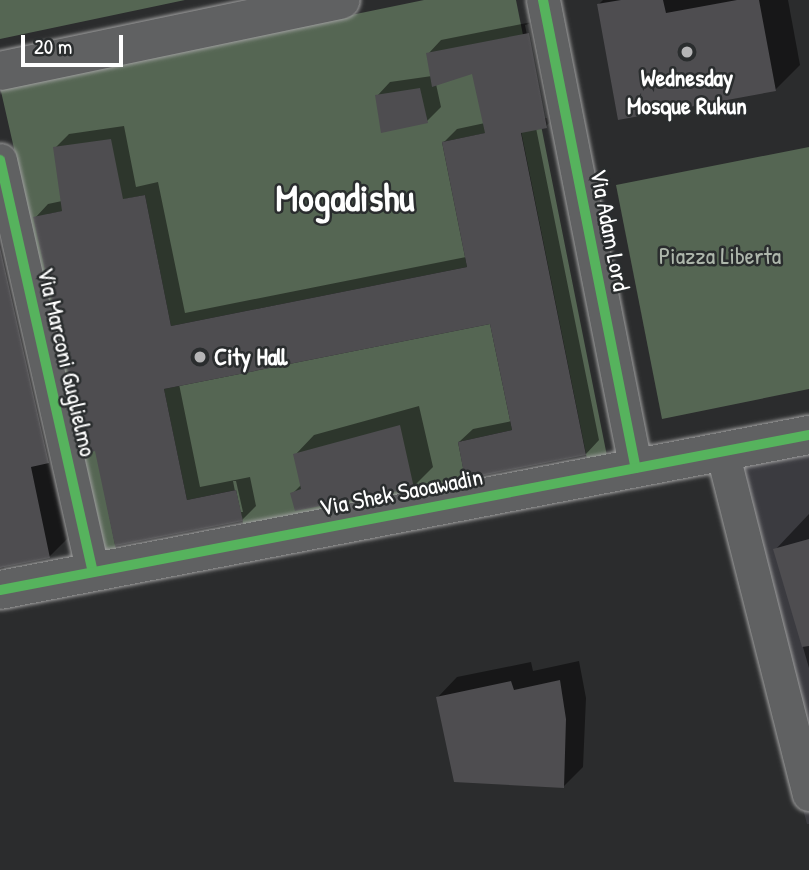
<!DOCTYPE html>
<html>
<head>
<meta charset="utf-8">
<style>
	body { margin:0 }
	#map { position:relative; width:809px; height:870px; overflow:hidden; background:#2b2c2d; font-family:"Patrick Hand",sans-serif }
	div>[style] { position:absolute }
	.built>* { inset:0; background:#3b3b40 }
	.green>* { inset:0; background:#556653 }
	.shadow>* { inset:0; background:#0007 }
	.building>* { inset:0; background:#4e4d50 }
	.roads { filter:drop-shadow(0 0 2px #a0a0a0) drop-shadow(0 0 2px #a0a0a0) }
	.street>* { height:33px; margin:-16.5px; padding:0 16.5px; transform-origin:16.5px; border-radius:16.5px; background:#606162 }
	.secondary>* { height:38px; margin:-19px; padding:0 19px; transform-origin:19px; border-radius:19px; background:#606162 }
	.cycleway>* { height:10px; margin:-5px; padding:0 5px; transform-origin:5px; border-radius:5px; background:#56b35d }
	.dots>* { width:19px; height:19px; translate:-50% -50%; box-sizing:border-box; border:4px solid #2a2d2e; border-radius:50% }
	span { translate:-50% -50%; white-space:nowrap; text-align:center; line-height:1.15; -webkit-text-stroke:5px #2a2d2e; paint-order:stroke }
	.poi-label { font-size:24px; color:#fff; font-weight:700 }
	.left { translate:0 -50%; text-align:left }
	.street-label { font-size:24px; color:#fff }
	.park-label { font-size:24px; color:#aeb7ac }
	.town-label { font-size:38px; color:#fff; font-weight:700 }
	.scale { position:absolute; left:21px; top:35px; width:102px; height:32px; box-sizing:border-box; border:4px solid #fff; border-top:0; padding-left:9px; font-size:21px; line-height:24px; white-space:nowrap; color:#fff; -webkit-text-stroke:5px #2a2d2e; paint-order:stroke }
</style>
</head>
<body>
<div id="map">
	<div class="built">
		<div style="clip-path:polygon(809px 453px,809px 824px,807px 824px,714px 474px)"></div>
	</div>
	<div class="green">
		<div style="clip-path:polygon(0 0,185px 0,0 39px)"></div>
		<div style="clip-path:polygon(evenodd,424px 0,516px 0,611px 476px,112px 579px,0 87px,424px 0,520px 126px,590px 474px,469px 498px,458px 442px,512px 430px,490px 324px,164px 389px,187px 500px,236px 490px,244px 528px,117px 554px,48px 214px,145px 195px,171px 326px,467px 267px,442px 142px,520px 126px)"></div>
		<div style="clip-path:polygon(809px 147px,809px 389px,662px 419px,616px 185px)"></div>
	</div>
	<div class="shadow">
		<div style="clip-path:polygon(603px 0,788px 0,800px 65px,775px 90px,598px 5px)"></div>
		<div style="clip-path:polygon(evenodd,542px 20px,560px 113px,546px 126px,536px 128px,599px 440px,586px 454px,459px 442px,473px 429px,512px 421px,492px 322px,179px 384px,200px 487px,250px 477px,256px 506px,242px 520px,116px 544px,97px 448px,35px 218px,48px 204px,62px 201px,55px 148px,69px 134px,124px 126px,136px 187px,158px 182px,185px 313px,466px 257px,444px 142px,457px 129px,485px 123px,474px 71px,436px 84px,441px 107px,427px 121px,377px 96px,390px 82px,432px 76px,428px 54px,441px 40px,542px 20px,529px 24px,547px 118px,543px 118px,525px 25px,529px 24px,542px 20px,233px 481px,236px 481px,243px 512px,239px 512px,233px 481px)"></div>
		<div style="clip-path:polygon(0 163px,74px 532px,50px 556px,4px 567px,5px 573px,0 578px)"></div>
		<div style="clip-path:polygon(419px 406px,433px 467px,413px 487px,292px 494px,302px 484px,295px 455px,314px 435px)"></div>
		<div style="clip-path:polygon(809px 514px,809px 668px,775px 550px)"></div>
		<div style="clip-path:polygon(579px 661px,586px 698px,583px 767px,563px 787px,438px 697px,457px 677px,531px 662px,533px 671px)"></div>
	</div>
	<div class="building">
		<div style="clip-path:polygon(621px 0,663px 0,666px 13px,737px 0,759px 0,776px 91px,618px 120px,597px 4px)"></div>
		<div style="clip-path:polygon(529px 33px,547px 128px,521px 133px,586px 455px,465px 479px,458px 442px,512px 430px,490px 324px,164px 389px,187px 500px,236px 490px,243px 521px,115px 546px,95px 451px,86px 453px,33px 217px,62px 211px,53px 147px,111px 139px,123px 199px,145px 195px,171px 326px,467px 267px,442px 142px,485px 133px,472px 74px,432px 87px,426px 53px)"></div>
		<div style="clip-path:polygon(420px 88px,428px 123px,381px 133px,375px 95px)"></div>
		<div style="clip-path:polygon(0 247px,49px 463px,31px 467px,50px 558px,0 568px)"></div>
		<div style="clip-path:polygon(400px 425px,414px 488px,295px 511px,290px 493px,301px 489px,293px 454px)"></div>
		<div style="clip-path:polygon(809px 539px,809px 646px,802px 647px,773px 549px)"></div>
		<div style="clip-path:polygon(560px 680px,566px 719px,564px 788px,454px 782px,436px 697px,511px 681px,514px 690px)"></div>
	</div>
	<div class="roads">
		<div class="street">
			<div style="left:543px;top:0;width:477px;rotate:78.8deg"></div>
			<div style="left:0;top:160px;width:422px;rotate:77.3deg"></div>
			<div style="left:722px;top:451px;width:354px;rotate:75.8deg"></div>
		</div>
		<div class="secondary">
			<div style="left:0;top:71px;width:348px;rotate:-11.8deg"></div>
			<div style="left:0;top:590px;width:824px;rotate:-10.85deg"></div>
		</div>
	</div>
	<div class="cycleway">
		<div style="left:543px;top:0;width:477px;rotate:78.8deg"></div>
		<div style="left:0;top:160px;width:422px;rotate:77.3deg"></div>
		<div style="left:0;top:590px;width:824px;rotate:-10.85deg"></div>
	</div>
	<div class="dots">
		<div style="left:687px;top:52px;background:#b5b5b6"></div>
		<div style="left:200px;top:357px;background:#b5b5b6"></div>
	</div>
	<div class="poi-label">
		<span style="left:687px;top:92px">Wednesday<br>Mosque Rukun</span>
		<span class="left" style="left:214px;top:357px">City Hall</span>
	</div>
	<div class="street-label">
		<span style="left:610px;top:230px;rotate:79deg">Via Adam Lord</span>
		<span style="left:67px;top:362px;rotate:77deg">Via Marconi Guglielmo</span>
		<span style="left:401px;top:492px;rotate:-11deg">Via Shek Saoawadin</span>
	</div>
	<div class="park-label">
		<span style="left:720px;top:256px">Piazza Liberta</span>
	</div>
	<div class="town-label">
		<span style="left:345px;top:198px">Mogadishu</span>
	</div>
	<div class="scale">20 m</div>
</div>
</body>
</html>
